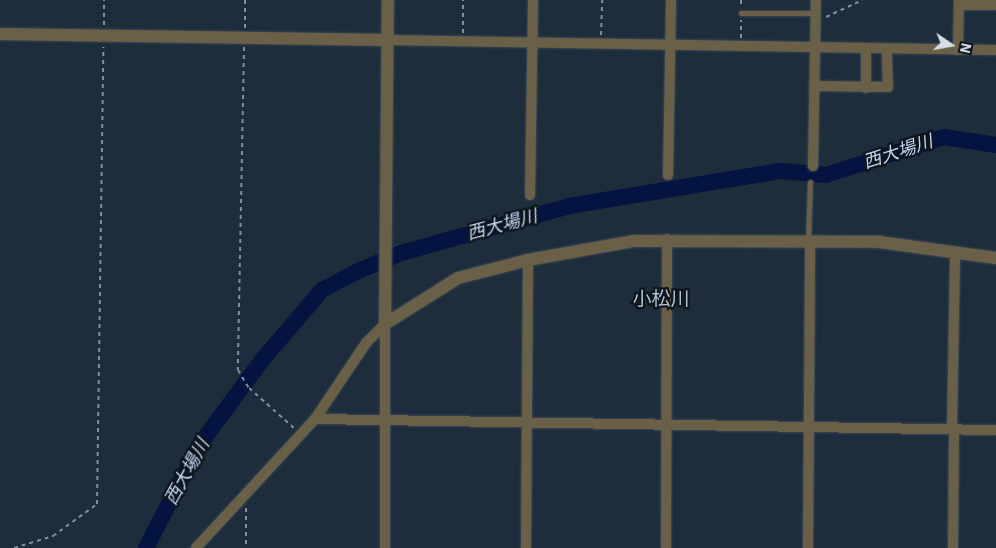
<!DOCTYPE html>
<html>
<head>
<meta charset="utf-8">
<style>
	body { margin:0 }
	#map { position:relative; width:996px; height:548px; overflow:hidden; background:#1e2d3b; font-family:"IBM Plex Sans","Noto Sans JP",sans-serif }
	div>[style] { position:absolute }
	.river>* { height:16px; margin:-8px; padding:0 8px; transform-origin:8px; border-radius:8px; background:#04133f }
	.path>* { height:2px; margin-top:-1px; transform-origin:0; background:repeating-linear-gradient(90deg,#828e99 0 4px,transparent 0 8px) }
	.roads { filter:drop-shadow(0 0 1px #3b4957) drop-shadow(0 0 1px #3b4957) }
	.service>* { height:5px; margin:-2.5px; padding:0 2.5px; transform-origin:2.5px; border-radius:2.5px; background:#6a6048 }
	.minor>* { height:10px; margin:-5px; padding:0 5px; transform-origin:5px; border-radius:5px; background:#6a6048 }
	.tertiary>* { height:12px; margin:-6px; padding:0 6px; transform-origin:6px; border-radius:6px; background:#6a6048 }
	span { translate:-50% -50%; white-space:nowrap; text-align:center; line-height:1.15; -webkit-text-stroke:4.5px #0e151b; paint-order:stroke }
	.water-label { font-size:18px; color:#c2d2f1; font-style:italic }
	.quarter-label { font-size:19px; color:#afc2d4 }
	.north { position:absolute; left:926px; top:20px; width:50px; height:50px; -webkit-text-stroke:4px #0e151b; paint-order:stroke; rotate:102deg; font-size:14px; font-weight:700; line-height:20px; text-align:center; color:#d5dee7 }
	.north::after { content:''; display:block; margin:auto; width:18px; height:22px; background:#d5dee7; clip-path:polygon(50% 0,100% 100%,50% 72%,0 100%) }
</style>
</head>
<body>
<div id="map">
	<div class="river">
		<div style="left:146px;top:548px;width:117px;rotate:-62.6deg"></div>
		<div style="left:200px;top:444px;width:106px;rotate:-53.5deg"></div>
		<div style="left:263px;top:359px;width:91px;rotate:-49.5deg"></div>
		<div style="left:322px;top:290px;width:41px;rotate:-27.8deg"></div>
		<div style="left:358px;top:271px;width:47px;rotate:-22.7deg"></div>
		<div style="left:401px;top:253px;width:174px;rotate:-15.6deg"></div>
		<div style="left:569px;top:206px;width:215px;rotate:-9.4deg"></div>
		<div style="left:781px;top:171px;width:45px;rotate:5.1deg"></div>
		<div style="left:826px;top:175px;width:124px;rotate:-17.9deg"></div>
		<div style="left:944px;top:137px;width:53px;rotate:8.7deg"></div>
	</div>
	<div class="path">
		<div style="left:741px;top:0;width:8px;rotate:90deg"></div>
		<div style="left:826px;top:17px;width:40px;rotate:-25deg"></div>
		<div style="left:104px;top:25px;width:25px;rotate:-90deg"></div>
		<div style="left:245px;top:28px;width:28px;rotate:-90deg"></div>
		<div style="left:463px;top:33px;width:33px;rotate:-90deg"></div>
		<div style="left:601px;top:35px;width:35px;rotate:-88deg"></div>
		<div style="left:741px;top:38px;width:18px;rotate:-90deg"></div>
		<div style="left:244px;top:47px;width:323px;rotate:91.1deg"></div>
		<div style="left:238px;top:370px;width:21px;rotate:59deg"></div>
		<div style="left:249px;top:388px;width:62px;rotate:41.7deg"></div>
		<div style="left:246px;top:508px;width:40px;rotate:90deg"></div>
		<div style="left:14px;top:548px;width:41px;rotate:-17.1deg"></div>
		<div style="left:53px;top:536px;width:54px;rotate:-36deg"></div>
		<div style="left:97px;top:504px;width:457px;rotate:-89.2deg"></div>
	</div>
	<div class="roads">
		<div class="service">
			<div style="left:741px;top:13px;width:74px"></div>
			<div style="left:808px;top:241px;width:59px;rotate:-88.1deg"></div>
		</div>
		<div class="minor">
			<div style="left:959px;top:5px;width:37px"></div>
			<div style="left:388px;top:40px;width:608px;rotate:0.94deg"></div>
			<div style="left:866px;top:48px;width:40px;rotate:90deg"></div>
			<div style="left:958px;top:50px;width:50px;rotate:-88.9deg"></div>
			<div style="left:815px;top:86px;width:73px;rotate:0.8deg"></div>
			<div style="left:888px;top:87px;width:38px;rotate:-92deg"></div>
			<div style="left:813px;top:166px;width:166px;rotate:-89deg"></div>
			<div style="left:668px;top:175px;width:175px;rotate:-89deg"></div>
			<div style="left:530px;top:195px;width:195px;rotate:-89.1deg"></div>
			<div style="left:315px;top:419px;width:681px;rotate:0.93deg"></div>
			<div style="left:952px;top:429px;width:176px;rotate:-89deg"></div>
			<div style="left:196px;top:548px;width:176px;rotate:-47.3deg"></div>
			<div style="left:315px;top:419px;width:92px;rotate:-56.1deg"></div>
			<div style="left:366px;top:343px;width:27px;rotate:-45deg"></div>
			<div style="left:385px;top:548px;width:224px;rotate:-90deg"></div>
			<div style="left:526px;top:548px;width:288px;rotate:-89.6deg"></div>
			<div style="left:666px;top:548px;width:309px;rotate:-89.8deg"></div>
			<div style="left:808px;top:548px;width:307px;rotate:-89.6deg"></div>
			<div style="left:953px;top:548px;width:118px;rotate:-89.5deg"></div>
		</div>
		<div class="tertiary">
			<div style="left:0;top:34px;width:388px;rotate:0.9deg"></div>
			<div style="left:385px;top:324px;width:86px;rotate:-32.2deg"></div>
			<div style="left:458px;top:278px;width:72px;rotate:-14.4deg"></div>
			<div style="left:528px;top:260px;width:108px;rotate:-10.2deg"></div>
			<div style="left:634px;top:241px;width:245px;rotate:0.2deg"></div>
			<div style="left:879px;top:242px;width:118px;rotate:7.8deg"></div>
			<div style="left:385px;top:324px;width:324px;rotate:-89.5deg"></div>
		</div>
	</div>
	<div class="water-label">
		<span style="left:898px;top:152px;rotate:-18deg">西大場川</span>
		<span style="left:502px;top:225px;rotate:-15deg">西大場川</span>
		<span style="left:187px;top:472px;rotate:-61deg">西大場川</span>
	</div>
	<div class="quarter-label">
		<span style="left:661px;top:299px">小松川</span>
	</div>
	<div class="north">N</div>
</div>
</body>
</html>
